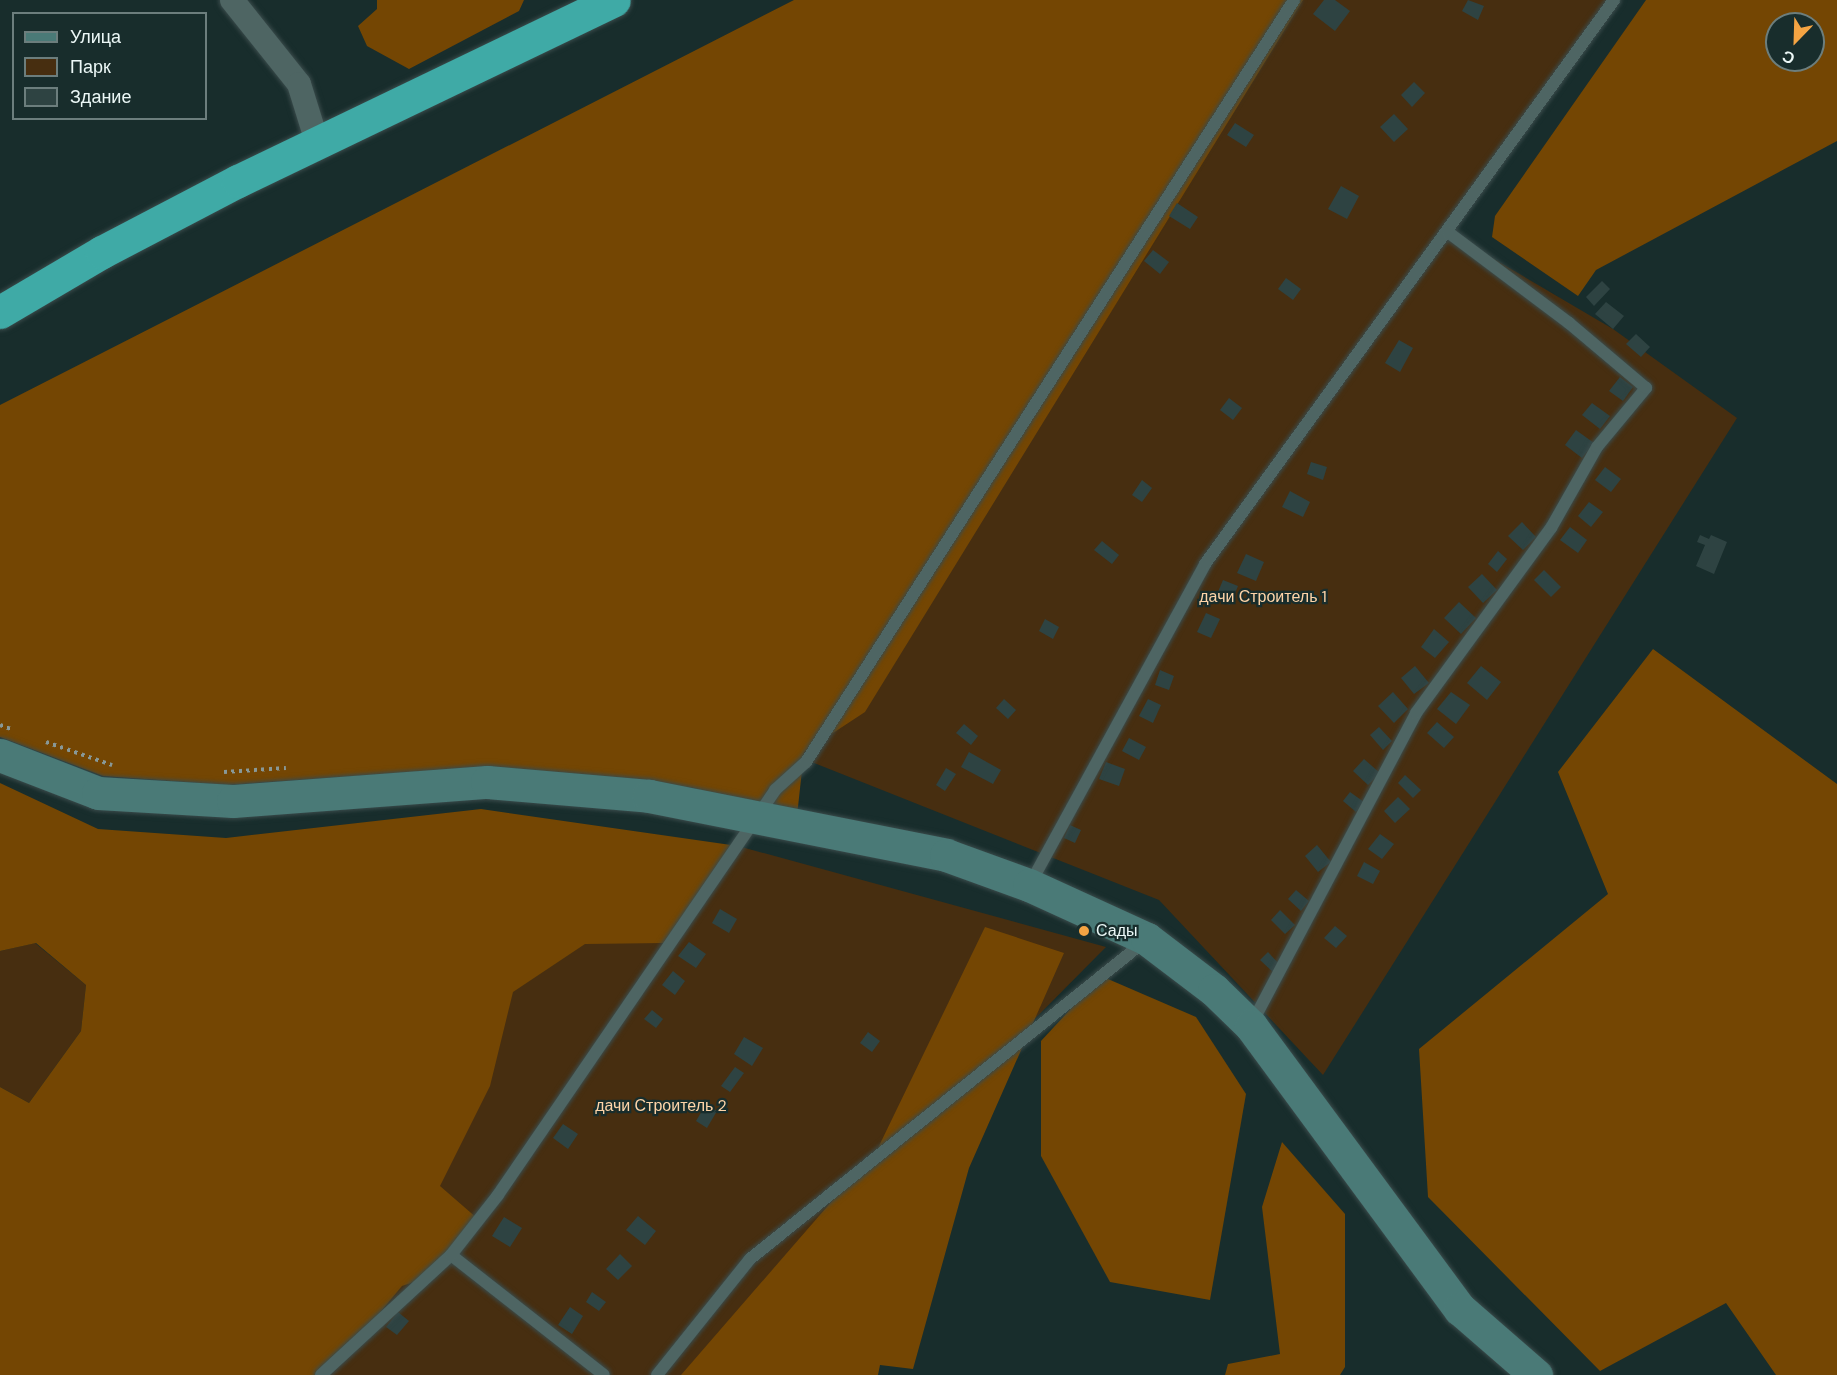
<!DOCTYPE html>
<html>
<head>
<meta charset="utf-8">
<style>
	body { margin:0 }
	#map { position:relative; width:1837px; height:1375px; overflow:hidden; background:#182d2c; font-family:"DM Sans",sans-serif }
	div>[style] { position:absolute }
	.green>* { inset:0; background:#472e10 }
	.forest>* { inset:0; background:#744603 }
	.building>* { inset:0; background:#2e4342 }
	.path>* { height:4px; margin-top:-2px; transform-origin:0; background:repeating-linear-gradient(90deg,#889897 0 3px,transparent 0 7.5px) }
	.roads { filter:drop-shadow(0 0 2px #3a4b4b) drop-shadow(0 0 2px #3a4b4b) }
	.lane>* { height:12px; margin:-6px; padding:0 6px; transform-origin:6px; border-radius:6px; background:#4e6563 }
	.street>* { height:24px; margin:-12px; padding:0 12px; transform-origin:12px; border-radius:12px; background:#4e6563 }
	.secondary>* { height:33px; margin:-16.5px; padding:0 16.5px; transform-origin:16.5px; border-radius:16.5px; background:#4a7a77 }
	.highway>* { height:33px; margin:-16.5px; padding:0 16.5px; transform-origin:16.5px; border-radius:16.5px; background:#3faaa6 }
	.dots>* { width:16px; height:16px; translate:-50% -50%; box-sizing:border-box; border:3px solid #182d2c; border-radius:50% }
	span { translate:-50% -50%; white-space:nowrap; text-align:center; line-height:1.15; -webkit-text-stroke:4.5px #182d2c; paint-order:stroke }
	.park-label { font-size:16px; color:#fed4a8 }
	.poi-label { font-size:16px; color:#ebf7f6 }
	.left { translate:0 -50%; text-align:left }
	.legend { position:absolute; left:12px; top:12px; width:195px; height:108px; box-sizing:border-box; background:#182d2c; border:2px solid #6c7e7d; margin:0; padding:8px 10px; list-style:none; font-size:18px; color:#ebf7f6 }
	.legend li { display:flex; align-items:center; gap:12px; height:30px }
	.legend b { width:30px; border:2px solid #6c7e7d }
	.north { position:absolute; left:1765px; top:12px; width:60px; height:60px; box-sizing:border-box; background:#182d2c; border:2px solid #6c7e7d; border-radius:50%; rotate:203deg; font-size:16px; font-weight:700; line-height:24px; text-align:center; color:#ebf7f6 }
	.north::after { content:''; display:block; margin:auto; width:21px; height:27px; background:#f4a443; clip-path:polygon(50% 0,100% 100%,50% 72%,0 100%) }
</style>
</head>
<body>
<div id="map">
	<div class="green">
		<div style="clip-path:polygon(1288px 0,1613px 0,1448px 232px,1613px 329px,1737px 418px,1323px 1075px,1159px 900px,794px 755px)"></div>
		<div style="clip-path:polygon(738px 846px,1106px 947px,682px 1375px,328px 1375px,499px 956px)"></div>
		<div style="clip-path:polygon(35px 943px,86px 985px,81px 1031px,29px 1103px,0 1087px,0 951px)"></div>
	</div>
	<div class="forest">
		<div style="clip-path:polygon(377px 0,524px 0,519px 11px,409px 69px,367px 46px,358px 26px,377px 9px)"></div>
		<div style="clip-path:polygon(794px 0,1303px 0,865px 712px,804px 752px,797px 816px,751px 807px,694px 788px,486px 767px,227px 785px,103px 776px,0 737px,0 405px)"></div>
		<div style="clip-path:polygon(evenodd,1646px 0,1837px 0,1837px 141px,1596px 270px,1578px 296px,1492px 237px,1495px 216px,1646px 0,1777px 24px,1813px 24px,1813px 60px,1777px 60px,1777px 24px)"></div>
		<div style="clip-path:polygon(1653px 649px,1837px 784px,1837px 1375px,1776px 1375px,1726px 1303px,1600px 1371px,1428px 1197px,1419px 1049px,1608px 894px,1558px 772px)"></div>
		<div style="clip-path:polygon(0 783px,98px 829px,226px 838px,481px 809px,738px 846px,665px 943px,585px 944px,513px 992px,490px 1086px,440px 1186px,478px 1219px,441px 1273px,402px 1286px,328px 1375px,0 1375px,0 1087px,29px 1103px,81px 1031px,86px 985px,36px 943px,0 951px)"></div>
		<div style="clip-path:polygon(985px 927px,1064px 953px,969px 1168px,913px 1369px,880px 1365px,878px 1375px,681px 1375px,878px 1148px)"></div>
		<div style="clip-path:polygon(1101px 976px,1196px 1017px,1246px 1094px,1210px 1300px,1110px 1282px,1041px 1156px,1041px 1041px)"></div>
		<div style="clip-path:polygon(1282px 1142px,1345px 1214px,1345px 1367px,1340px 1375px,1225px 1375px,1228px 1364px,1280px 1354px,1262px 1207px)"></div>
	</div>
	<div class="building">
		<div style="clip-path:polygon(1324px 0,1335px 0,1350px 11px,1335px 31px,1313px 14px)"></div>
		<div style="clip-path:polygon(1468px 0,1484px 6px,1478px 20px,1462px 11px)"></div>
		<div style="clip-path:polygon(1414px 82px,1425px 93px,1412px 107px,1401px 95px)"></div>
		<div style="clip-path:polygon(1394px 114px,1408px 129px,1394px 142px,1380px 127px)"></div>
		<div style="clip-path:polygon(1235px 123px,1254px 135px,1246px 147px,1227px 135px)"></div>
		<div style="clip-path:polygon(1341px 186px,1359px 196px,1347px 219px,1328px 209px)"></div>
		<div style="clip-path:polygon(1177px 203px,1198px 217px,1190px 229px,1169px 216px)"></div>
		<div style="clip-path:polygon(1153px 250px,1169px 262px,1160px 274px,1144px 261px)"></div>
		<div style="clip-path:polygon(1286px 278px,1301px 289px,1293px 300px,1278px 289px)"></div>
		<div style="clip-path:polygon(1602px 281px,1610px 289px,1594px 306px,1586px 297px)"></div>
		<div style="clip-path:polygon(1606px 302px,1624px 316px,1613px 329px,1595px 314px)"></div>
		<div style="clip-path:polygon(1636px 334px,1650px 347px,1641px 357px,1626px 344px)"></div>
		<div style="clip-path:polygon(1399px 340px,1413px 348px,1400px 372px,1385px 363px)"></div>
		<div style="clip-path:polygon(1620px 377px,1633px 387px,1623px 401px,1609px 391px)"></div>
		<div style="clip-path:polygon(1229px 398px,1242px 408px,1233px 420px,1220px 410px)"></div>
		<div style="clip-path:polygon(1592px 403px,1610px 416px,1600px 429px,1582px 415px)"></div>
		<div style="clip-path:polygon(1576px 430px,1594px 443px,1582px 458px,1565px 445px)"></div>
		<div style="clip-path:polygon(1311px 462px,1327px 467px,1323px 480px,1307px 474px)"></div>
		<div style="clip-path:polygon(1605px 467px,1621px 479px,1611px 492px,1595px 480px)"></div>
		<div style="clip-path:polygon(1142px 480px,1152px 488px,1142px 502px,1132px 495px)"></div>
		<div style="clip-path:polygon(1290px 491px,1310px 502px,1303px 517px,1282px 507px)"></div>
		<div style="clip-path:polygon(1589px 502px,1603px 512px,1591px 527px,1578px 516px)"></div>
		<div style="clip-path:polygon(1522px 522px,1536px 537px,1523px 550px,1508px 536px)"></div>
		<div style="clip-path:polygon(1570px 527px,1587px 540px,1578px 553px,1560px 540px)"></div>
		<div style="clip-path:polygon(1700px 535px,1709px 539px,1711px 535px,1727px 542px,1714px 574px,1696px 566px,1705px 545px,1697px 542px)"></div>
		<div style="clip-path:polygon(1102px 541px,1119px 555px,1112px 564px,1094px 550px)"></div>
		<div style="clip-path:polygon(1498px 551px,1507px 559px,1497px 572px,1488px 564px)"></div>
		<div style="clip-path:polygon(1246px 554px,1264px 562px,1256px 581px,1237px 573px)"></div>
		<div style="clip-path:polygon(1544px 570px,1561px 587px,1551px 597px,1534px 580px)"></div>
		<div style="clip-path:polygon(1482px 574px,1497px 590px,1483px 603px,1468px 587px)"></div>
		<div style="clip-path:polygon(1223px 580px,1238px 586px,1230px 605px,1215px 599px)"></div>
		<div style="clip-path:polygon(1459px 602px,1476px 618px,1461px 634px,1444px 618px)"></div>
		<div style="clip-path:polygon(1206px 613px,1220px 619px,1211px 638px,1197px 632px)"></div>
		<div style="clip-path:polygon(1045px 619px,1059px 627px,1053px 639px,1039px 631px)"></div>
		<div style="clip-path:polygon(1434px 629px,1449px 642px,1435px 658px,1421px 647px)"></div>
		<div style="clip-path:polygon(1415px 666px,1429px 683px,1414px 694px,1401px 678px)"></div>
		<div style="clip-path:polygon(1481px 666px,1501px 682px,1487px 700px,1467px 683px)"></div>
		<div style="clip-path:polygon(1160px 670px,1174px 676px,1169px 690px,1155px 685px)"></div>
		<div style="clip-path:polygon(1393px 692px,1408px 709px,1394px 723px,1378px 706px)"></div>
		<div style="clip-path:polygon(1451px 692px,1470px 705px,1456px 724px,1437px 709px)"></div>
		<div style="clip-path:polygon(1004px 699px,1016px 710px,1008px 719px,996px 708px)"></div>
		<div style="clip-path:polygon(1148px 699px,1161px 705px,1153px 723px,1139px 716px)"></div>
		<div style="clip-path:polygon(1437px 722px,1454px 737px,1444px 748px,1427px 733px)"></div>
		<div style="clip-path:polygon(964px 724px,978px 736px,971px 745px,956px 733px)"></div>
		<div style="clip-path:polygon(1379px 727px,1392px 741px,1383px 750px,1370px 735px)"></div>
		<div style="clip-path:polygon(1129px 738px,1146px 747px,1139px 760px,1122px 751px)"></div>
		<div style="clip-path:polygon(969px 752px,1001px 770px,993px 784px,961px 767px)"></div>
		<div style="clip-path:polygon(1364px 759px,1380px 773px,1368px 785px,1353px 771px)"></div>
		<div style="clip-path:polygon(1106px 762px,1125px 769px,1119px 786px,1099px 779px)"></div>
		<div style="clip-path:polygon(946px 768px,956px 774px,945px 791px,936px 785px)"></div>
		<div style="clip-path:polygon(1405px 775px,1421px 790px,1413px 798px,1398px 783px)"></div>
		<div style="clip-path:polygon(1350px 792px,1364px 802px,1356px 812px,1343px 801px)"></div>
		<div style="clip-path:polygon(1398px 797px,1410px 809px,1395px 823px,1384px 811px)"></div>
		<div style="clip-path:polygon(1070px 825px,1081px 830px,1075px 843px,1064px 838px)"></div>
		<div style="clip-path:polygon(1380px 834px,1394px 844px,1382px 859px,1368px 849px)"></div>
		<div style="clip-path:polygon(1317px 845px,1331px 862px,1318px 872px,1305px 856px)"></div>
		<div style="clip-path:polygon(1364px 862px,1380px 871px,1373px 884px,1357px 876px)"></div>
		<div style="clip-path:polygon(1296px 890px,1309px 901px,1301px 911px,1288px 899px)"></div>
		<div style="clip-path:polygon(720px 909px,737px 919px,729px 933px,712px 923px)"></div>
		<div style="clip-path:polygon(1280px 910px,1295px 925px,1285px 934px,1271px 920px)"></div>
		<div style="clip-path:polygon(1335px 926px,1347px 936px,1336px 948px,1324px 938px)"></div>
		<div style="clip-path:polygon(689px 942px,706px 954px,696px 968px,678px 956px)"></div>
		<div style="clip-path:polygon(1268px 952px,1281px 966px,1274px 973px,1260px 960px)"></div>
		<div style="clip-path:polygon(673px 971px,685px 981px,675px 995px,662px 985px)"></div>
		<div style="clip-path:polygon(652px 1010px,663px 1019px,656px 1028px,644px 1019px)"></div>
		<div style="clip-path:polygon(868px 1032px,880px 1041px,872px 1052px,860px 1043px)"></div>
		<div style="clip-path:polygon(744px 1037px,763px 1048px,752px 1066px,734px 1054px)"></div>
		<div style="clip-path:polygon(735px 1067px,744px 1073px,730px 1092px,721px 1086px)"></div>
		<div style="clip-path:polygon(706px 1104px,717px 1111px,707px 1128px,696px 1121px)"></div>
		<div style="clip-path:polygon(563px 1124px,578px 1134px,568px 1149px,553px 1138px)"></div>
		<div style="clip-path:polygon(638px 1216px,656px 1231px,645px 1245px,626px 1230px)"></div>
		<div style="clip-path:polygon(504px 1217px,522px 1228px,510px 1247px,492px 1236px)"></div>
		<div style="clip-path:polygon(620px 1254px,632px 1266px,618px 1280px,606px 1269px)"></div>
		<div style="clip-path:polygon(592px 1292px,606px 1302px,599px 1311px,586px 1302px)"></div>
		<div style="clip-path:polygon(570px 1307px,583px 1316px,572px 1334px,558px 1325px)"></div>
		<div style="clip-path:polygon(398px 1312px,409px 1321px,397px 1335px,386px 1327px)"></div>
	</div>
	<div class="path">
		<div style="left:0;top:725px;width:12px;rotate:20deg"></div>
		<div style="left:46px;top:742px;width:70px;rotate:19.2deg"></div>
		<div style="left:224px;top:772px;width:62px;rotate:-3.7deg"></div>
	</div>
	<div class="roads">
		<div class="lane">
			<div style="left:1030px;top:884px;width:365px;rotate:-61.3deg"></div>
			<div style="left:1205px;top:564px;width:697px;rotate:-54.05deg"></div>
			<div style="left:1251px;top:1025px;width:353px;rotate:-62.1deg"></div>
			<div style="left:1416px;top:713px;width:229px;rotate:-53.9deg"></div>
			<div style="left:1551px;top:528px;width:93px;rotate:-60.4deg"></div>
			<div style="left:1597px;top:447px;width:77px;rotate:-50.3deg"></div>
			<div style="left:1646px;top:388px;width:101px;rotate:-139.8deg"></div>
			<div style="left:1569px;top:323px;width:151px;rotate:-143.1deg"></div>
			<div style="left:451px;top:1255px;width:194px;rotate:38.1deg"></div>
			<div style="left:321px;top:1375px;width:177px;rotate:-42.7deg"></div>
			<div style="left:451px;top:1255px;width:76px;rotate:-51.9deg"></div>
			<div style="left:498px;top:1195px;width:491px;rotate:-55.6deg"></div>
			<div style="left:775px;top:790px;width:42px;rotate:-42.1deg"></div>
			<div style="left:806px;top:762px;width:905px;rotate:-57.36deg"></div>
			<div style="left:657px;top:1375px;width:149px;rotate:-51.3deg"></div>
			<div style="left:750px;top:1259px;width:507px;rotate:-38.84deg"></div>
		</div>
		<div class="street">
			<div style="left:232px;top:0;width:107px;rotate:51.4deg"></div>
			<div style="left:299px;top:84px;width:64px;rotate:72.7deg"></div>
		</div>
		<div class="secondary">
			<div style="left:0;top:755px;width:105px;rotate:21.2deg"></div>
			<div style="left:98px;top:793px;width:135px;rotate:3.4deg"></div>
			<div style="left:233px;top:801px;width:255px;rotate:-4.3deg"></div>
			<div style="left:487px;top:782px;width:163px;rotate:4.9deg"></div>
			<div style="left:649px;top:796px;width:303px;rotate:11.2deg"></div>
			<div style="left:946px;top:855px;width:88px;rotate:19.9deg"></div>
			<div style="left:1029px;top:885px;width:130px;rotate:24.6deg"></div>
			<div style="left:1147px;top:939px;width:84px;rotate:37.3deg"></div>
			<div style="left:1214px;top:990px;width:52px;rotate:44.2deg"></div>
			<div style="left:1251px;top:1026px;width:352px;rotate:53.6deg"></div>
			<div style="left:1460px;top:1309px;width:101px;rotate:41deg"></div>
		</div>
		<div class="highway">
			<div style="left:0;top:312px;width:118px;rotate:-30.5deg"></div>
			<div style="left:102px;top:252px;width:153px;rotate:-27.6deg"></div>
			<div style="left:238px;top:181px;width:417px;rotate:-25.7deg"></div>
		</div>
	</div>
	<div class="dots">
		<div style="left:1084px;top:931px;background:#f4a443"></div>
	</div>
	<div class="park-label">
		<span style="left:1263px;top:597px">дачи Строитель 1</span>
		<span style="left:661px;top:1106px">дачи Строитель 2</span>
	</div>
	<div class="poi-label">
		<span class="left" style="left:1096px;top:931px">Сады</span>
	</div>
	<ul class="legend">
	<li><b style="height:8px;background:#4a7a77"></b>Улица</li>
	<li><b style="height:16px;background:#472e10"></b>Парк</li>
	<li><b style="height:16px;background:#2e4342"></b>Здание</li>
	</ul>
	<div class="north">С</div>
</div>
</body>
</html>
